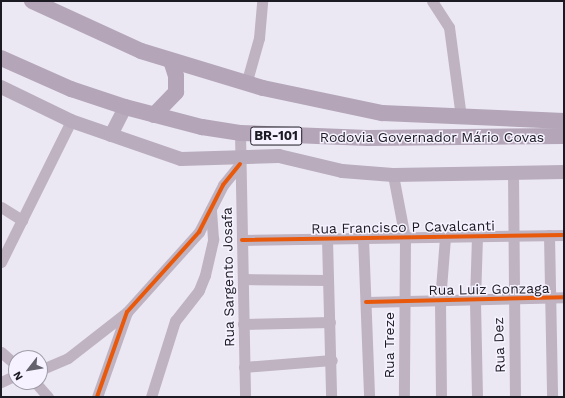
<!DOCTYPE html>
<html>
<head>
<meta charset="utf-8">
<style>
	body { margin:0 }
	#map { position:relative; width:565px; height:398px; overflow:hidden; background:#ebe8f4; font-family:"Work Sans",sans-serif }
	div>[style] { position:absolute }
	.minor>* { height:11px; margin:-5.5px; padding:0 5.5px; transform-origin:5.5px; border-radius:5.5px; background:#bfb3c2 }
	.major>* { height:14px; margin:-7px; padding:0 7px; transform-origin:7px; border-radius:7px; background:#b9acbd }
	.highway>* { height:16px; margin:-8px; padding:0 8px; transform-origin:8px; border-radius:8px; background:#b4a6b8 }
	.cycleway>* { height:4px; margin:-2px; padding:0 2px; transform-origin:2px; border-radius:2px; background:#e8590c }
	span { translate:-50% -50%; white-space:nowrap; text-align:center; line-height:1.15; -webkit-text-stroke:3px #f6f2ff; paint-order:stroke }
	.shield-label span { padding:1px 3px; background:#f6f2ff; border:1px solid; border-radius:3px; -webkit-text-stroke-width:0 }
	.shield-label { font-size:13px; color:#1c1a22; font-weight:700 }
	.street-label { font-size:14px; color:#1c1a22 }
	.frame { position:absolute; inset:0; border:2px solid #1c1a22; pointer-events:none }
	.north { position:absolute; left:8px; top:350px; width:40px; height:40px; box-sizing:border-box; background:#f6f2ff; border:1px solid #9f9ca7; border-radius:50%; rotate:239deg; font-size:11px; font-weight:700; line-height:16px; text-align:center; color:#1c1a22 }
	.north::after { content:''; display:block; margin:auto; width:14px; height:18px; background:#64626c; clip-path:polygon(50% 0,100% 100%,50% 72%,0 100%) }
</style>
</head>
<body>
<div id="map">
	<div class="minor">
		<div style="left:432px;top:1px;width:31px;rotate:57deg"></div>
		<div style="left:449px;top:27px;width:91px;rotate:82.4deg"></div>
		<div style="left:246px;top:84px;width:48px;rotate:-74.2deg"></div>
		<div style="left:259px;top:38px;width:37px;rotate:-85deg"></div>
		<div style="left:240px;top:133px;width:264px;rotate:88.9deg"></div>
		<div style="left:513px;top:173px;width:224px;rotate:89.5deg"></div>
		<div style="left:393px;top:175px;width:64px;rotate:79.2deg"></div>
		<div style="left:405px;top:238px;width:159px;rotate:90.4deg"></div>
		<div style="left:1px;top:207px;width:25px;rotate:32deg"></div>
		<div style="left:549px;top:235px;width:162px;rotate:88.9deg"></div>
		<div style="left:363px;top:238px;width:159px;rotate:87.8deg"></div>
		<div style="left:327px;top:239px;width:158px;rotate:88.5deg"></div>
		<div style="left:242px;top:240px;width:322px;rotate:-0.9deg"></div>
		<div style="left:1px;top:262px;width:157px;rotate:-63.6deg"></div>
		<div style="left:243px;top:279px;width:84px;rotate:0.7deg"></div>
		<div style="left:366px;top:302px;width:198px;rotate:-1.4deg"></div>
		<div style="left:243px;top:324px;width:87px;rotate:-1.3deg"></div>
		<div style="left:1px;top:352px;width:20px;rotate:41deg"></div>
		<div style="left:244px;top:367px;width:88px;rotate:-4.5deg"></div>
		<div style="left:40px;top:370px;width:30px;rotate:-23deg"></div>
		<div style="left:68px;top:358px;width:75px;rotate:-37.9deg"></div>
		<div style="left:1px;top:382px;width:17px;rotate:-25deg"></div>
		<div style="left:35px;top:382px;width:20px;rotate:49deg"></div>
		<div style="left:97px;top:397px;width:90px;rotate:-70.6deg"></div>
		<div style="left:127px;top:312px;width:108px;rotate:-48deg"></div>
		<div style="left:199px;top:232px;width:53px;rotate:-62.9deg"></div>
		<div style="left:223px;top:185px;width:27px;rotate:-51deg"></div>
		<div style="left:151px;top:397px;width:80px;rotate:-72.5deg"></div>
		<div style="left:175px;top:321px;width:39px;rotate:-52deg"></div>
		<div style="left:199px;top:290px;width:16px;rotate:-68deg"></div>
		<div style="left:205px;top:275px;width:37px;rotate:-77deg"></div>
		<div style="left:213px;top:239px;width:30px;rotate:-94deg"></div>
		<div style="left:441px;top:397px;width:96px;rotate:-90.6deg"></div>
		<div style="left:440px;top:301px;width:64px;rotate:-85.5deg"></div>
		<div style="left:477px;top:397px;width:97px;rotate:-91.2deg"></div>
		<div style="left:475px;top:300px;width:63px;rotate:-88.2deg"></div>
	</div>
	<div class="major">
		<div style="left:1px;top:87px;width:78px;rotate:25.9deg"></div>
		<div style="left:71px;top:121px;width:116px;rotate:19.1deg"></div>
		<div style="left:181px;top:159px;width:98px;rotate:-1.8deg"></div>
		<div style="left:279px;top:156px;width:65px;rotate:13.4deg"></div>
		<div style="left:342px;top:171px;width:51px;rotate:4.5deg"></div>
		<div style="left:393px;top:175px;width:171px;rotate:-1deg"></div>
		<div style="left:111px;top:135px;width:31px;rotate:-63deg"></div>
	</div>
	<div class="highway">
		<div style="left:32px;top:1px;width:120px;rotate:24.6deg"></div>
		<div style="left:141px;top:51px;width:127px;rotate:16.9deg"></div>
		<div style="left:263px;top:88px;width:122px;rotate:11.9deg"></div>
		<div style="left:382px;top:113px;width:182px;rotate:2.5deg"></div>
		<div style="left:1px;top:58px;width:77px;rotate:23.9deg"></div>
		<div style="left:71px;top:89px;width:57px;rotate:18.4deg"></div>
		<div style="left:125px;top:107px;width:80px;rotate:14.6deg"></div>
		<div style="left:202px;top:127px;width:38px;rotate:9deg"></div>
		<div style="left:240px;top:133px;width:128px;rotate:2.2deg"></div>
		<div style="left:368px;top:138px;width:196px;rotate:-0.6deg"></div>
		<div style="left:154px;top:115px;width:32px;rotate:-46deg"></div>
		<div style="left:176px;top:92px;width:16px;rotate:-90deg"></div>
		<div style="left:176px;top:76px;width:16px;rotate:-108deg"></div>
	</div>
	<div class="cycleway">
		<div style="left:242px;top:240px;width:322px;rotate:-0.9deg"></div>
		<div style="left:366px;top:302px;width:198px;rotate:-1.4deg"></div>
		<div style="left:97px;top:397px;width:90px;rotate:-70.6deg"></div>
		<div style="left:127px;top:312px;width:108px;rotate:-48deg"></div>
		<div style="left:199px;top:232px;width:53px;rotate:-62.9deg"></div>
		<div style="left:223px;top:185px;width:27px;rotate:-51deg"></div>
	</div>
	<div class="shield-label">
		<span style="left:276px;top:136px">BR-101</span>
	</div>
	<div class="street-label">
		<span style="left:432px;top:137px">Rodovia Governador Mário Covas</span>
		<span style="left:403px;top:227px;rotate:-1deg">Rua Francisco P Cavalcanti</span>
		<span style="left:228px;top:277px;rotate:-91deg">Rua Sargento Josafa</span>
		<span style="left:489px;top:289px;rotate:-1deg">Rua Luiz Gonzaga</span>
		<span style="left:389px;top:345px;rotate:-90deg">Rua Treze</span>
		<span style="left:499px;top:345px;rotate:-92deg">Rua Dez</span>
	</div>
	<div class="frame"></div>
	<div class="north">N</div>
</div>
</body>
</html>
